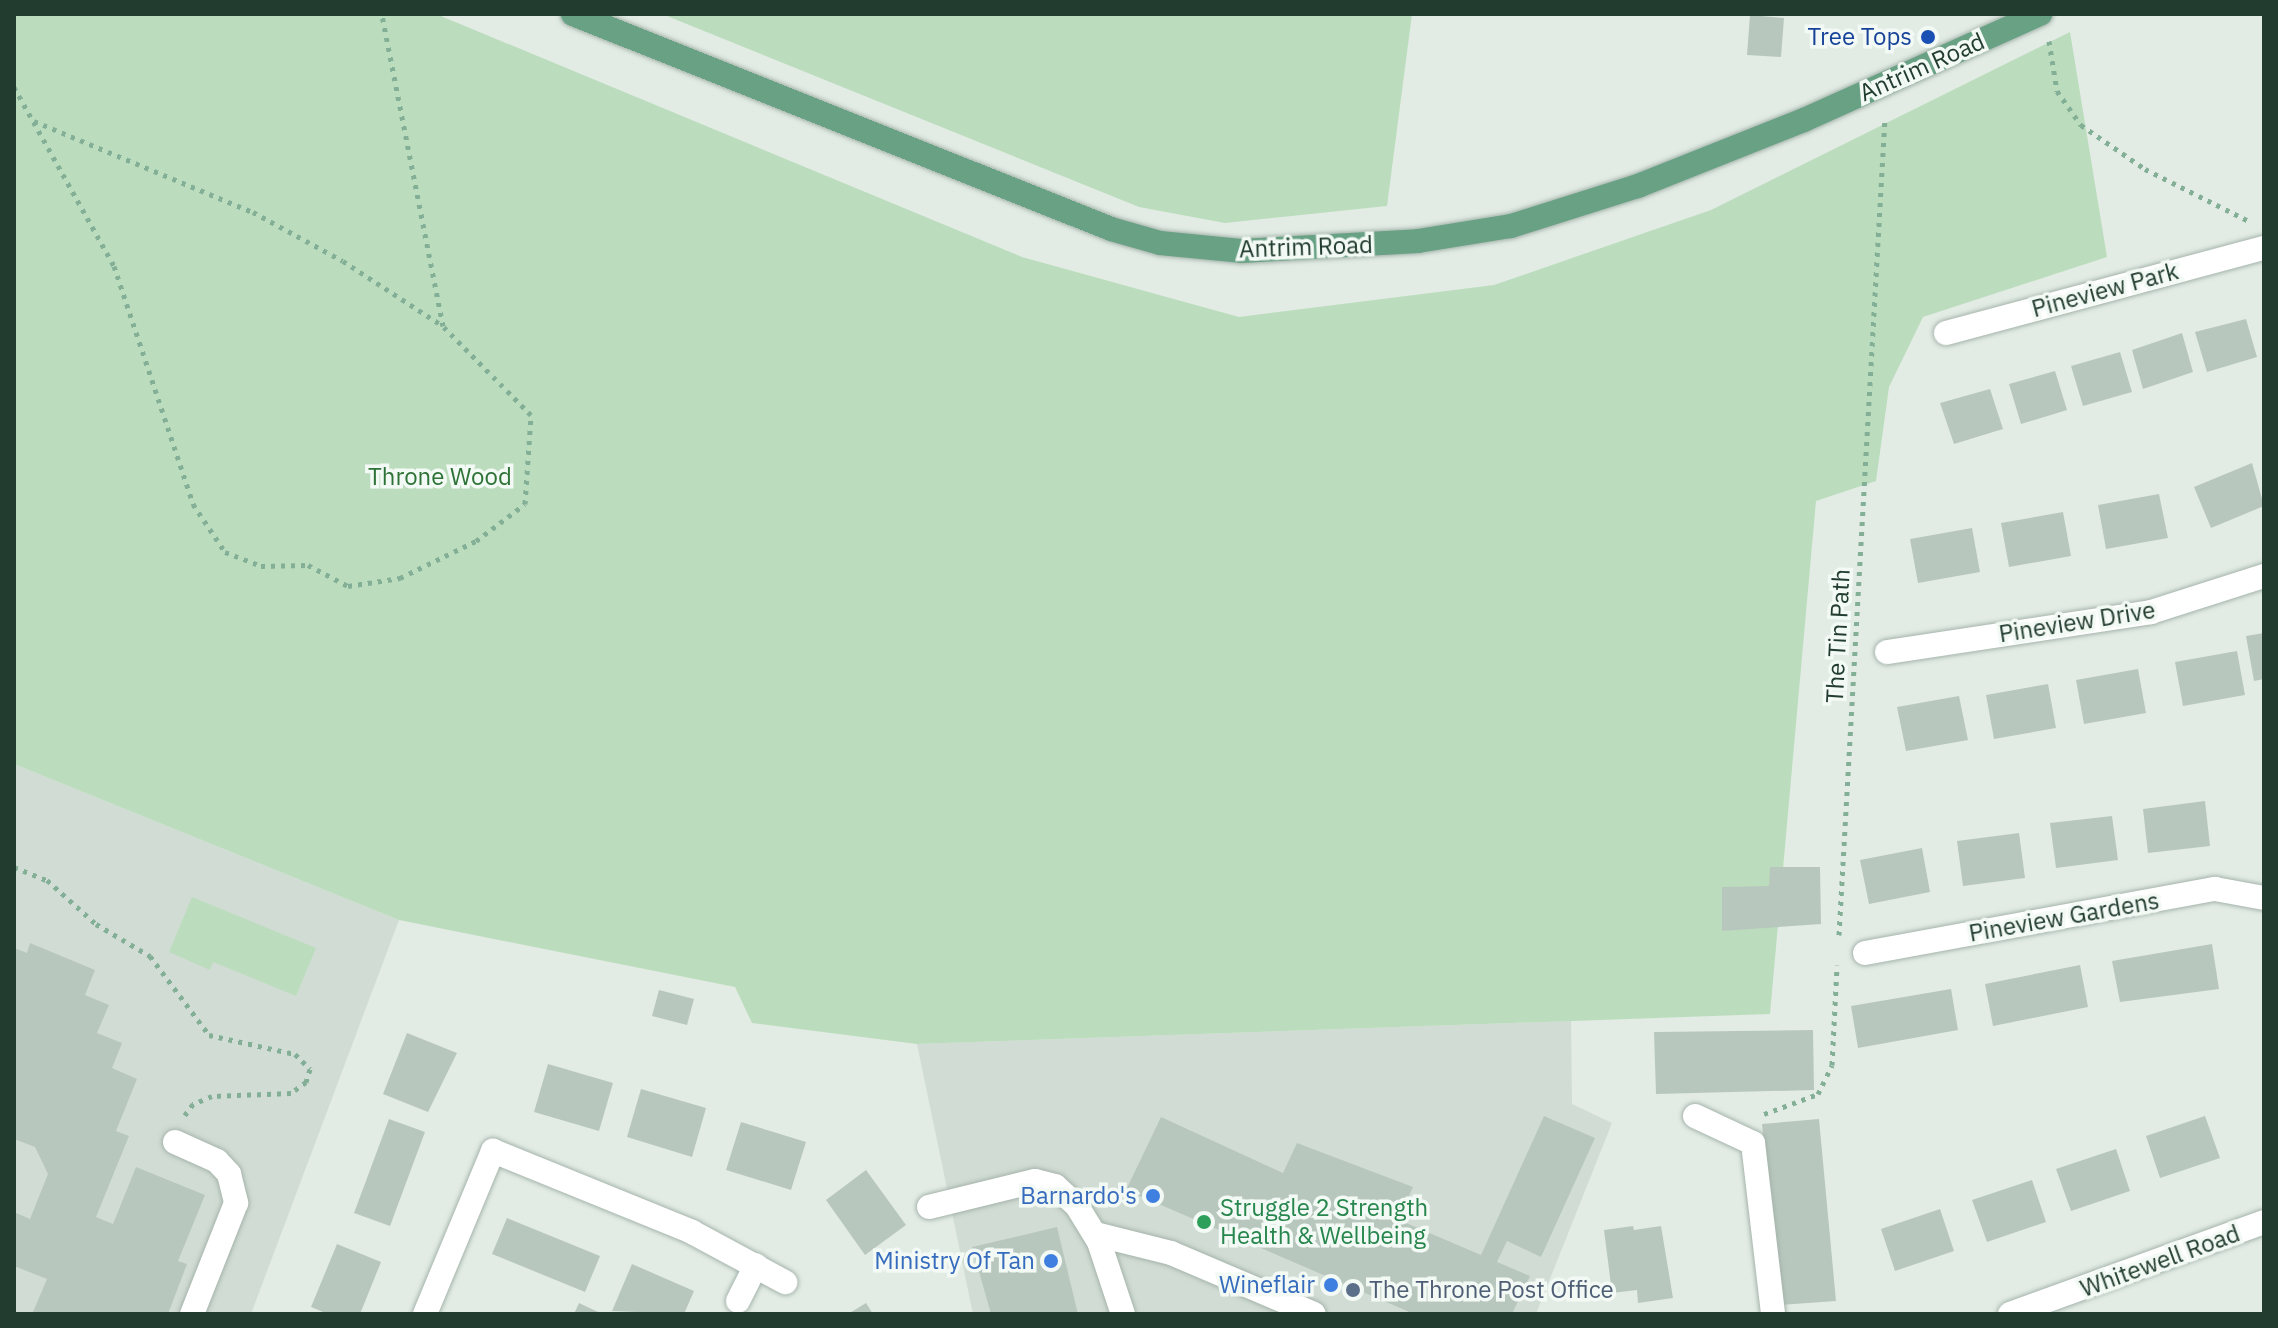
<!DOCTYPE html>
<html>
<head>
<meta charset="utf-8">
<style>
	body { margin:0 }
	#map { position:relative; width:2278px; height:1328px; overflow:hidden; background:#e2ece5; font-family:"IBM Plex Sans",sans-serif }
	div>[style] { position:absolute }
	.built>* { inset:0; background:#d1dcd4 }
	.green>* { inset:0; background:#bcddbd }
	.building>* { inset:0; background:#b8c7be }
	.path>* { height:5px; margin-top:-2.5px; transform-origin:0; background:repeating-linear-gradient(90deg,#83af97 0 4px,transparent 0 10px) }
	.roads { filter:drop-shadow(0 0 2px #a5b4ab) drop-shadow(0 0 2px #a5b4ab) }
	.minor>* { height:24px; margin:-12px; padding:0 12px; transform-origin:12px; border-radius:12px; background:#fff }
	.major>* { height:24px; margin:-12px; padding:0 12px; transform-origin:12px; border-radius:12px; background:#68a184 }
	.dots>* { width:22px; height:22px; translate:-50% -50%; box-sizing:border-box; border:4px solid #f3f9f4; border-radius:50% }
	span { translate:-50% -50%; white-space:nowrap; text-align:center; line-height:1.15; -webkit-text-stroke:7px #f3f9f4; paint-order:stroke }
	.transit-label { font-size:24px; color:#164399 }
	.right { translate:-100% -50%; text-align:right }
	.street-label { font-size:24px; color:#223d2f }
	.park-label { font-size:24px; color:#2d7337 }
	.shop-label { font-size:24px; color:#366cbe }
	.leisure-label { font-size:24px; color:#27864d }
	.left { translate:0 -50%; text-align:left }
	.service-label { font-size:24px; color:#4e5e75 }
	.frame { position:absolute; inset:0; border:16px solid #223d2f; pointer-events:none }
</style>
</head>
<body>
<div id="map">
	<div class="built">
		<div style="clip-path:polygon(14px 764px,399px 920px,251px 1314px,14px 1314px)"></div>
		<div style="clip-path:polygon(1571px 1021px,1572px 1104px,1612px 1123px,1536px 1314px,973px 1314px,917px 1044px)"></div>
	</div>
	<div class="green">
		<div style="clip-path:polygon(14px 14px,436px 14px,1022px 257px,1239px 317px,1494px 285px,1711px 210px,2070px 32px,2107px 257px,1923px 317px,1889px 387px,1876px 481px,1816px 501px,1770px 1014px,917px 1044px,752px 1023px,735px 987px,399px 920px,14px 764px)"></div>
		<div style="clip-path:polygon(662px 14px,1412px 14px,1387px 206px,1225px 223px,1139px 207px)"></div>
		<div style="clip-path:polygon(192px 897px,316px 948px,296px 996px,213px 962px,210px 970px,169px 952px)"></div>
	</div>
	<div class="building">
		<div style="clip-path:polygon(1750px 15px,1784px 18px,1781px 57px,1747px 55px)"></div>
		<div style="clip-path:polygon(2246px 319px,2257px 357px,2207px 372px,2195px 332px)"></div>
		<div style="clip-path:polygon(2182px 333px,2193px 372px,2143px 389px,2132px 350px)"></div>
		<div style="clip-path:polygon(2120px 352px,2132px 392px,2083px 406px,2071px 366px)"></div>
		<div style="clip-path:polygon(2055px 371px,2067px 410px,2021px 424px,2009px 384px)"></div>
		<div style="clip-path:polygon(1990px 389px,2003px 429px,1954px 444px,1940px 403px)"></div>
		<div style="clip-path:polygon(2252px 463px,2264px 506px,2211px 528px,2194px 487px)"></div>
		<div style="clip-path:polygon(2159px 494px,2168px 538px,2106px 549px,2098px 505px)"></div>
		<div style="clip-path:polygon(2063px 512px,2071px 556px,2009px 567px,2001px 523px)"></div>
		<div style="clip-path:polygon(1972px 528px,1980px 572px,1918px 583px,1910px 539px)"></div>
		<div style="clip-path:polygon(2264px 633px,2264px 679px,2254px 681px,2246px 636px)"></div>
		<div style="clip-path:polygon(2237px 651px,2245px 695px,2183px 706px,2175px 662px)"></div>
		<div style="clip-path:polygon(2138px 669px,2146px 713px,2084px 724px,2076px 680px)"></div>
		<div style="clip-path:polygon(2048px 684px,2056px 728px,1994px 739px,1986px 695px)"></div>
		<div style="clip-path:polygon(1959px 696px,1968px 740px,1906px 751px,1897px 707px)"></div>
		<div style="clip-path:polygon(2205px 801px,2210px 846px,2148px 853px,2143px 809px)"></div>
		<div style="clip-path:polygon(2112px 816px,2118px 860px,2056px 868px,2050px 823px)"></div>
		<div style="clip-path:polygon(2019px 833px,2025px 878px,1963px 886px,1957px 841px)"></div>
		<div style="clip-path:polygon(1922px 848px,1930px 892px,1869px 904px,1860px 860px)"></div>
		<div style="clip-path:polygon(1770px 867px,1820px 867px,1821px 924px,1722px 931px,1722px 887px,1769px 886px)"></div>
		<div style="clip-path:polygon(30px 943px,95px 970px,85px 995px,109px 1005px,97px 1033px,122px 1043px,112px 1068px,137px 1079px,116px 1131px,129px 1136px,96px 1217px,113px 1224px,136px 1167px,205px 1195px,178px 1261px,187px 1264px,168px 1314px,39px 1314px,33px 1312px,47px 1279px,14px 1266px,14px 1212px,30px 1219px,48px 1174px,35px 1147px,14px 1139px,14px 948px,27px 953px)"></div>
		<div style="clip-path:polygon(2212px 944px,2219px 989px,2120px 1002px,2112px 961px)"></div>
		<div style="clip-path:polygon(2080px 965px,2088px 1007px,1993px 1026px,1985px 984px)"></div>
		<div style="clip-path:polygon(1951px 989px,1958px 1030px,1858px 1048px,1851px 1006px)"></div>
		<div style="clip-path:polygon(659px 990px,694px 999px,687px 1025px,652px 1016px)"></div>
		<div style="clip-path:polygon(1813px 1030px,1814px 1090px,1656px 1094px,1654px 1032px)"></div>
		<div style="clip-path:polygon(407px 1033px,457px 1053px,428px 1112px,383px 1094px)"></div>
		<div style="clip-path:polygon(548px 1064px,613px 1083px,599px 1131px,534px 1112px)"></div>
		<div style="clip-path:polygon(641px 1089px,706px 1108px,692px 1157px,627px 1137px)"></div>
		<div style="clip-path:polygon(1544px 1116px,1595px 1138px,1541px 1257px,1507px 1241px,1497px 1262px,1530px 1276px,1512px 1314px,1414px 1314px,1126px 1190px,1161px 1117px,1283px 1173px,1297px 1143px,1413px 1187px,1399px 1220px,1481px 1255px)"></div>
		<div style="clip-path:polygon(2205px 1116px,2220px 1158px,2160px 1178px,2146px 1136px)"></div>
		<div style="clip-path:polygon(389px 1119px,425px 1132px,390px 1226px,354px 1213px)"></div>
		<div style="clip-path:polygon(1819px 1119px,1836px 1301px,1780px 1305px,1762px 1124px)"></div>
		<div style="clip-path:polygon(741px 1122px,806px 1142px,791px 1190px,726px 1170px)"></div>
		<div style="clip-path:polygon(2116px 1149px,2130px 1191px,2071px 1211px,2056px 1169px)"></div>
		<div style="clip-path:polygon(866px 1170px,906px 1225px,865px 1255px,826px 1200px)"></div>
		<div style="clip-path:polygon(2032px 1180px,2046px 1222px,1987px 1242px,1972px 1200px)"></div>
		<div style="clip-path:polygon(1940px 1209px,1954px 1251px,1895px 1271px,1881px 1229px)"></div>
		<div style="clip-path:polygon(507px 1218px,600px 1256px,585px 1292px,492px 1254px)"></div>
		<div style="clip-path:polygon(1633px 1226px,1634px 1230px,1661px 1226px,1673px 1298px,1638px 1303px,1637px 1290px,1612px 1293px,1604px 1230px)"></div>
		<div style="clip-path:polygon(1057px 1227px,1078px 1314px,991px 1314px,972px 1247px)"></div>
		<div style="clip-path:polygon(337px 1244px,381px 1262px,360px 1314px,328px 1314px,311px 1307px)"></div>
		<div style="clip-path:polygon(632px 1264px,694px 1291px,684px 1314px,612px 1311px)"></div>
		<div style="clip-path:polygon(579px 1303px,596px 1311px,604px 1314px,574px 1314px)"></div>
		<div style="clip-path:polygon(866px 1303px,873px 1314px,848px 1314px)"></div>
	</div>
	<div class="path">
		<div style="left:2049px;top:41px;width:51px;rotate:80.9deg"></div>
		<div style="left:2057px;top:91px;width:42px;rotate:54.8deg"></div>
		<div style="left:2081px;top:125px;width:78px;rotate:34.5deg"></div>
		<div style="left:2145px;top:169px;width:116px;rotate:26.6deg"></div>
		<div style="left:14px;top:87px;width:205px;rotate:60.8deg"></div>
		<div style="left:114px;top:266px;width:251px;rotate:71.6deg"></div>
		<div style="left:193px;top:504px;width:58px;rotate:56.3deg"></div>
		<div style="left:225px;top:552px;width:39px;rotate:21deg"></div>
		<div style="left:261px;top:566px;width:47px;rotate:-1.2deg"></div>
		<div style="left:308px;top:565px;width:45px;rotate:27.7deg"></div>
		<div style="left:348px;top:586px;width:53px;rotate:-8.7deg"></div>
		<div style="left:400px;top:578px;width:85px;rotate:-26deg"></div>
		<div style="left:476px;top:541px;width:61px;rotate:-37.1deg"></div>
		<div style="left:525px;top:504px;width:89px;rotate:-86.1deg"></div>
		<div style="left:531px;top:415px;width:125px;rotate:-134.7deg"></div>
		<div style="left:443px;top:326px;width:318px;rotate:-101.1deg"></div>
		<div style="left:34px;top:121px;width:237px;rotate:22.6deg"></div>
		<div style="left:253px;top:212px;width:102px;rotate:28.6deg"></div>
		<div style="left:343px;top:261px;width:119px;rotate:33deg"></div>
		<div style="left:14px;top:867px;width:35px;rotate:22deg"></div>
		<div style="left:47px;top:880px;width:66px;rotate:41.9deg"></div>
		<div style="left:96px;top:924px;width:63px;rotate:30.7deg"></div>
		<div style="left:150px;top:956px;width:99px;rotate:53.2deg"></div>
		<div style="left:209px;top:1035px;width:88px;rotate:12.5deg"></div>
		<div style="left:295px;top:1054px;width:21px;rotate:45deg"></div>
		<div style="left:310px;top:1069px;width:14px;rotate:107deg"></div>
		<div style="left:306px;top:1082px;width:19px;rotate:144deg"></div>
		<div style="left:291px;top:1093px;width:79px;rotate:177.8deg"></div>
		<div style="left:212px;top:1096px;width:21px;rotate:157deg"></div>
		<div style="left:193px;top:1104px;width:14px;rotate:126deg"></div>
		<div style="left:1839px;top:935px;width:818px;rotate:-86.78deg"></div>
		<div style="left:1764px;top:1114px;width:58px;rotate:-20.3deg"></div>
		<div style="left:1818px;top:1094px;width:32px;rotate:-64deg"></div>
		<div style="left:1832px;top:1065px;width:100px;rotate:-87.1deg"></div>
	</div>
	<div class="roads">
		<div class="minor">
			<div style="left:1946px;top:333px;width:329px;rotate:-15deg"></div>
			<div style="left:1887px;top:652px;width:267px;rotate:-8.6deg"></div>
			<div style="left:2151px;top:612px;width:119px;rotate:-17.7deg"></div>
			<div style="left:1865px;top:953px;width:356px;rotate:-10.4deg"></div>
			<div style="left:2215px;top:889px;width:50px;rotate:10.4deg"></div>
			<div style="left:1695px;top:1116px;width:64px;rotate:25deg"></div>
			<div style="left:1753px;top:1143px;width:172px;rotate:83.3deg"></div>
			<div style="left:175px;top:1142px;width:46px;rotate:24.3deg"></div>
			<div style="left:217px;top:1161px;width:18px;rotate:47deg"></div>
			<div style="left:229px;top:1174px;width:30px;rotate:76deg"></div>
			<div style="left:236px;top:1203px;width:119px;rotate:111.6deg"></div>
			<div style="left:929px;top:1207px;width:109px;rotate:-13.8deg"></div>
			<div style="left:1035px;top:1181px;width:21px;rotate:14deg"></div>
			<div style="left:1055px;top:1186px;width:30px;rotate:42deg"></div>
			<div style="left:1077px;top:1206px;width:42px;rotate:58.6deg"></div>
			<div style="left:1099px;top:1242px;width:76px;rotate:71.6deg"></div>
			<div style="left:1095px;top:1234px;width:78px;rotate:14deg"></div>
			<div style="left:1171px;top:1253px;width:155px;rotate:23.1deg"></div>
			<div style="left:738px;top:1301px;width:40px;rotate:-63.4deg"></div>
			<div style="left:425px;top:1314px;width:177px;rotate:-67.4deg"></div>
			<div style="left:493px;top:1151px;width:215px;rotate:22.1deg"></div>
			<div style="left:692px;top:1232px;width:106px;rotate:28.3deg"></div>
			<div style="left:2010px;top:1314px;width:270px;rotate:-19.9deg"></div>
		</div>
		<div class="major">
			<div style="left:573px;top:14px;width:579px;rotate:21.78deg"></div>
			<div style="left:1111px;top:229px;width:51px;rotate:15.9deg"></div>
			<div style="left:1160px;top:243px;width:81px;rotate:5.6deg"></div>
			<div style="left:1241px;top:251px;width:177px;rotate:-3.2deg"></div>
			<div style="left:1418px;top:241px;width:94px;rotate:-9.2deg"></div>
			<div style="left:1511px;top:226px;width:133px;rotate:-17.5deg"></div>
			<div style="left:1638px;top:186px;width:179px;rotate:-21.7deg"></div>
			<div style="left:1804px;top:120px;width:259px;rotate:-24.2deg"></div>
		</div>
	</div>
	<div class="dots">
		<div style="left:1928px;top:37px;background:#1a4fb4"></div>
		<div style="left:1153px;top:1196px;background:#3f7fe0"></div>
		<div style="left:1204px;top:1222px;background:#2e9e5b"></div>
		<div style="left:1051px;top:1261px;background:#3f7fe0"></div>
		<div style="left:1331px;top:1285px;background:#3f7fe0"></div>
		<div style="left:1353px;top:1290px;background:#5c6f8a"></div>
	</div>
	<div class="transit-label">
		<span class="right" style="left:1912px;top:37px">Tree Tops</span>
	</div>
	<div class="street-label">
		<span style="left:1922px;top:67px;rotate:-24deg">Antrim Road</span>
		<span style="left:1306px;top:247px;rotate:-2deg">Antrim Road</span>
		<span style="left:2105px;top:290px;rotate:-15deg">Pineview Park</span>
		<span style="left:2077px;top:622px;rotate:-9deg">Pineview Drive</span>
		<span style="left:1838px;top:636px;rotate:-87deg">The Tin Path</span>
		<span style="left:2064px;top:917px;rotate:-10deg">Pineview Gardens</span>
		<span style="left:2160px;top:1261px;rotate:-20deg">Whitewell Road</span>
	</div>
	<div class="park-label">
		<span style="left:440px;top:477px">Throne Wood</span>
	</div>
	<div class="shop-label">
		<span class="right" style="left:1137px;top:1196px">Barnardo's</span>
		<span class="right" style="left:1035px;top:1261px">Ministry Of Tan</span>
		<span class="right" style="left:1315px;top:1285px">Wineflair</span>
	</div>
	<div class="leisure-label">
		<span class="left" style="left:1220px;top:1222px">Struggle 2 Strength<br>Health &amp; Wellbeing</span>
	</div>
	<div class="service-label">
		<span class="left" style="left:1369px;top:1290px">The Throne Post Office</span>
	</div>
	<div class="frame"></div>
</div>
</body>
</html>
